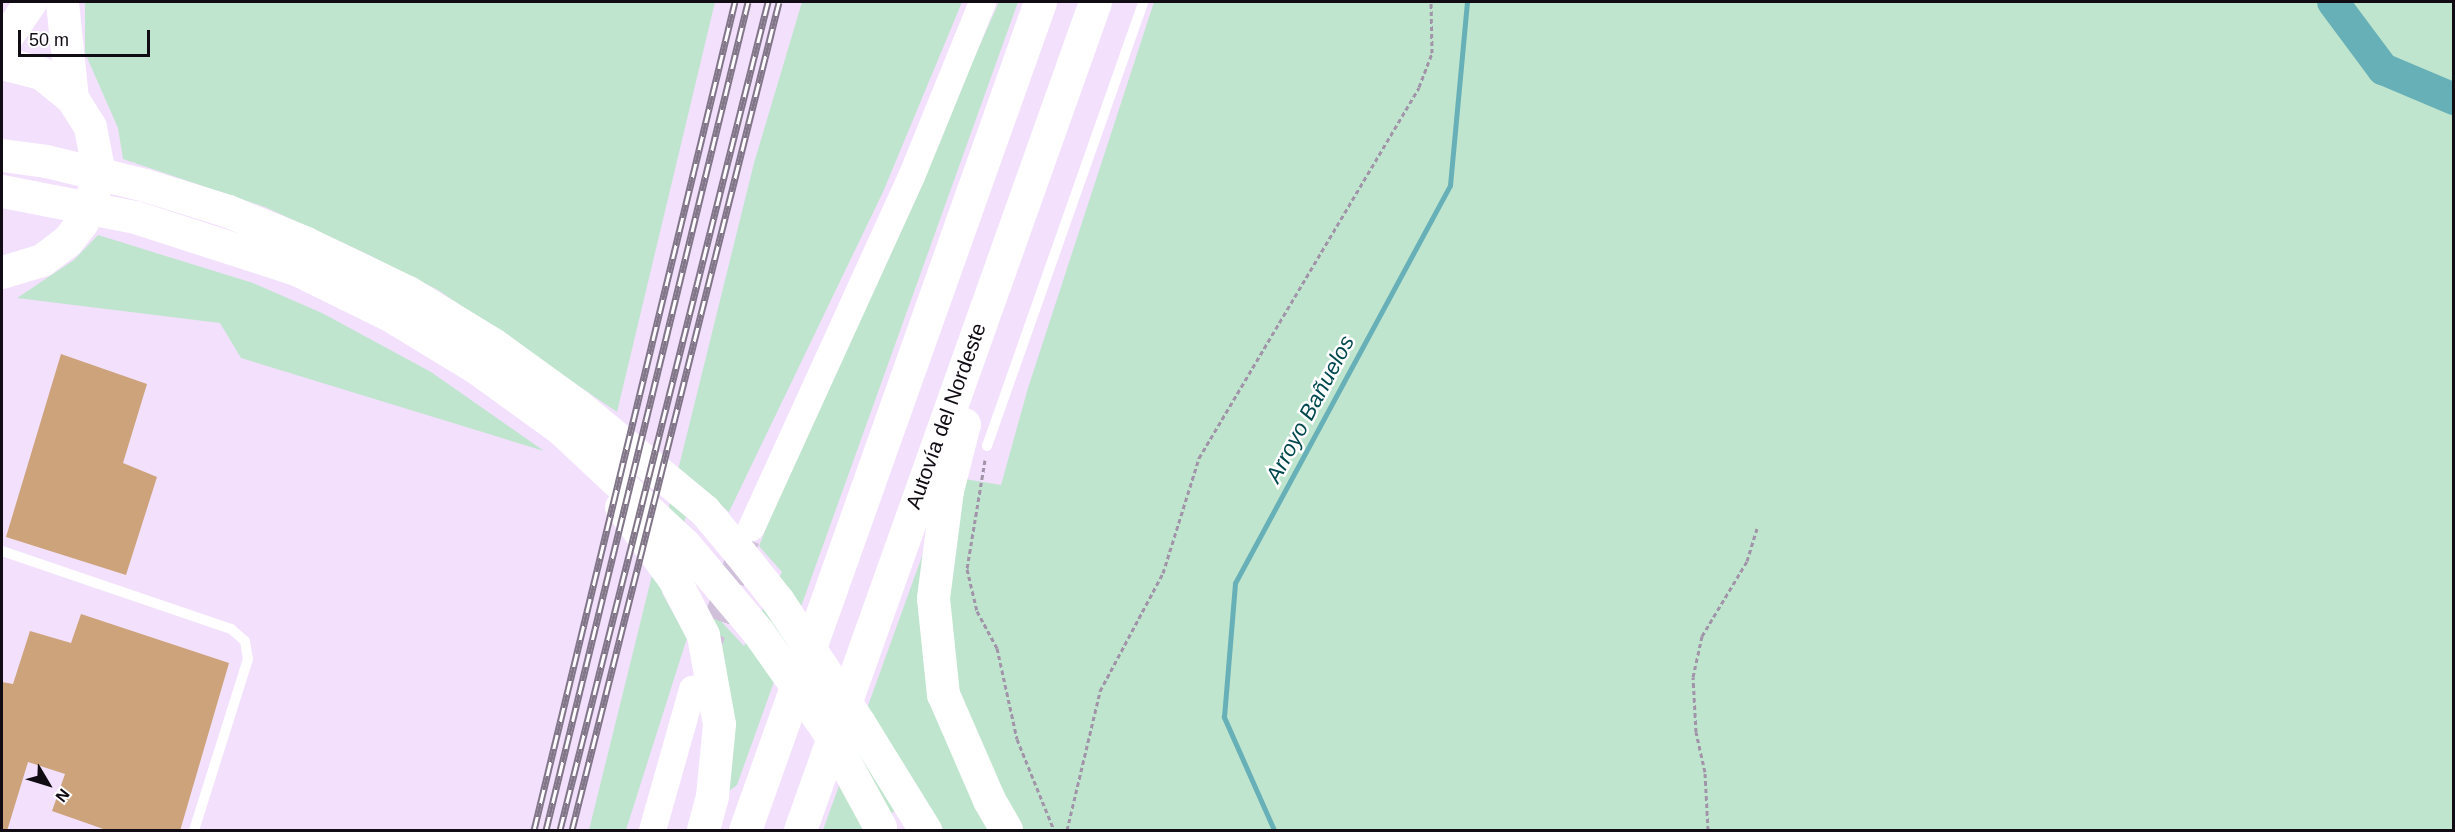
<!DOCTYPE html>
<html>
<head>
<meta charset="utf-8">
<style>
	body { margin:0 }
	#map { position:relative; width:2455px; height:832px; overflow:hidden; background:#f2e0fc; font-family:Arial,sans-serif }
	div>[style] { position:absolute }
	.green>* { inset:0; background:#c0e5ce }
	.stream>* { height:5px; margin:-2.5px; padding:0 2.5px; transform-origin:2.5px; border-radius:2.5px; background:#67b0b7 }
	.river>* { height:32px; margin:-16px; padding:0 16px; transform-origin:16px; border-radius:16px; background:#67b0b7 }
	.building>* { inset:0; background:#cda37b }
	.tertiary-tunnel>* { height:27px; margin-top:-13.5px; transform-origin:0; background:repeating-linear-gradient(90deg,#d0c0d9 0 27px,transparent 0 41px) }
	.path>* { height:3px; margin-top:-1.5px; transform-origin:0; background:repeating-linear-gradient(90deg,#a194a9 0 4.5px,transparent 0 7.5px) }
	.service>* { height:10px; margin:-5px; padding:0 5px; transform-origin:5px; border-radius:5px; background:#fff }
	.tertiary>* { height:27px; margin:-13.5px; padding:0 13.5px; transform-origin:13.5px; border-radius:13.5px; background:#fff }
	.primary>* { height:33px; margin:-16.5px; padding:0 16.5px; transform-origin:16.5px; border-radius:16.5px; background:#fff }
	.motorway>* { height:33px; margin:-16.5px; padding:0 16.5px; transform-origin:16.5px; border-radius:16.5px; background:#fff }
	.rail>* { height:7px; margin-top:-3.5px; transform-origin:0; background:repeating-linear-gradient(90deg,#fff 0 14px,#817588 0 28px); box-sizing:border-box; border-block:2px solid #817588 }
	span { translate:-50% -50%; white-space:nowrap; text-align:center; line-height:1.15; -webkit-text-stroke:5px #fff; paint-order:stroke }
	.street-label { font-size:21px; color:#110b14 }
	.water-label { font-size:22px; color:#00484e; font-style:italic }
	.frame { position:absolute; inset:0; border:3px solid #110b14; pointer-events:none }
	.north { position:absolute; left:18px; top:754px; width:60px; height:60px; -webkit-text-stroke:4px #fff; paint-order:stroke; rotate:128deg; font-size:16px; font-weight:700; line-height:24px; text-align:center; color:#110b14 }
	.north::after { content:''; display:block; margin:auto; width:21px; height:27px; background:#110b14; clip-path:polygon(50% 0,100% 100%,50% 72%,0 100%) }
	.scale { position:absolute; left:18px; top:30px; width:132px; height:27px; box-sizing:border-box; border:3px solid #110b14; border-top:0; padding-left:8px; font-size:18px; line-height:21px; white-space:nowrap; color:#110b14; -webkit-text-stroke:4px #fff; paint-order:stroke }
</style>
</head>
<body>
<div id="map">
	<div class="green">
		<div style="clip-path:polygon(85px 2px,715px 2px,617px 412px,438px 290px,365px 253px,265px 207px,123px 159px,118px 128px,85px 53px)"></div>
		<div style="clip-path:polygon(802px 2px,962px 2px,883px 192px,729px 512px,696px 484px,662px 593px,687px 638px,626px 830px,589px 830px,754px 163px)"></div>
		<div style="clip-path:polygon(999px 2px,1018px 2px,737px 785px,725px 794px,703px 602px,744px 646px,782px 572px,759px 546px,782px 488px)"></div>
		<div style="clip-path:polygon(1154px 2px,2453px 2px,2453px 830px,1015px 830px,964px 725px,947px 616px,959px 478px,1001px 485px,1028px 388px)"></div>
		<div style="clip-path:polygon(98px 235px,253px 283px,322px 313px,431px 372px,544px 451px,241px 358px,220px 323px,17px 298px,74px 260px)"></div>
		<div style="clip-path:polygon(929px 537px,924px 608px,993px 830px,944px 830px,923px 796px,860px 830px,823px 830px)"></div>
	</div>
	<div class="stream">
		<div style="left:1274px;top:830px;width:124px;rotate:-113.9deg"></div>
		<div style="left:1224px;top:717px;width:134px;rotate:-85.3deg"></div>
		<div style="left:1235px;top:583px;width:452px;rotate:-61.6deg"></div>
		<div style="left:1450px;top:185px;width:184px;rotate:-84.7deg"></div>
	</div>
	<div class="river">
		<div style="left:2333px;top:2px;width:84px;rotate:53.3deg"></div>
		<div style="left:2383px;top:69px;width:77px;rotate:22.9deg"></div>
	</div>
	<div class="building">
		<div style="clip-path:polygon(61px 354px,147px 384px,123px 463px,157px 477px,126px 575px,6px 537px)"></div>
		<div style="clip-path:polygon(81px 614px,229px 663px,180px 831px,109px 831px,52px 811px,65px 774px,28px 762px,7px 831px,2px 831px,2px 682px,13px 684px,30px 631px,71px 643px)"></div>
	</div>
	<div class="tertiary-tunnel">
		<div style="left:703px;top:658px;width:127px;rotate:-70.1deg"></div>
	</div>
	<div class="path">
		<div style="left:985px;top:460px;width:110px;rotate:99.4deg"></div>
		<div style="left:967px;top:569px;width:43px;rotate:76.6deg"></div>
		<div style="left:977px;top:611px;width:42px;rotate:61.6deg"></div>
		<div style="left:997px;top:648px;width:93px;rotate:77.6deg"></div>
		<div style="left:1017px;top:739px;width:98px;rotate:67.9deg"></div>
		<div style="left:1067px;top:830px;width:143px;rotate:-76.6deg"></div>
		<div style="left:1100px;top:691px;width:134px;rotate:-61.9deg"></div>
		<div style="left:1163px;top:573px;width:121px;rotate:-72.6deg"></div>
		<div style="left:1199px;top:458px;width:431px;rotate:-59.3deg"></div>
		<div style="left:1419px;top:87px;width:36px;rotate:-69deg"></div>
		<div style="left:1432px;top:53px;width:51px;rotate:-91.1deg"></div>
		<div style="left:1708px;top:830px;width:58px;rotate:-93deg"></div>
		<div style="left:1705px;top:772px;width:41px;rotate:-102.7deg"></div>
		<div style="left:1696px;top:732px;width:55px;rotate:-93.1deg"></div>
		<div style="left:1693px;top:677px;width:42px;rotate:-77.6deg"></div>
		<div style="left:1702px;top:636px;width:87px;rotate:-59deg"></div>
		<div style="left:1747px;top:561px;width:34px;rotate:-73deg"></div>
	</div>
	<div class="service">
		<div style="left:987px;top:446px;width:471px;rotate:-70.6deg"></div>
		<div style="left:2px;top:551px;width:242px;rotate:18.8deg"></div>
		<div style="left:231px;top:629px;width:18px;rotate:41deg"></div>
		<div style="left:245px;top:641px;width:18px;rotate:81deg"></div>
		<div style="left:248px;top:659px;width:179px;rotate:107.5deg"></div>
	</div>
	<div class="tertiary">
		<div style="left:751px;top:527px;width:386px;rotate:-65.5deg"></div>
		<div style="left:911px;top:176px;width:188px;rotate:-67.8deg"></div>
		<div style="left:652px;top:830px;width:147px;rotate:-74.2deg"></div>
	</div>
	<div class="primary">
		<div style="left:62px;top:2px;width:97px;rotate:84.1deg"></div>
		<div style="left:2px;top:43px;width:50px;rotate:-55.7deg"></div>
		<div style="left:2px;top:63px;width:40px;rotate:14.4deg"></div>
		<div style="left:41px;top:73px;width:40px;rotate:39deg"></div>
		<div style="left:72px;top:98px;width:34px;rotate:58deg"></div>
		<div style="left:90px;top:127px;width:37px;rotate:79deg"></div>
		<div style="left:97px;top:163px;width:33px;rotate:97deg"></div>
		<div style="left:93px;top:196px;width:28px;rotate:113deg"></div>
		<div style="left:82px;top:222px;width:24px;rotate:128deg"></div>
		<div style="left:67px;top:241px;width:31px;rotate:143deg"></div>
		<div style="left:42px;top:260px;width:42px;rotate:163.3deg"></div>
	</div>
	<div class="motorway">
		<div style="left:2px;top:155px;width:44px;rotate:7.8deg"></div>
		<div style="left:46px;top:161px;width:102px;rotate:13.6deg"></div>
		<div style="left:145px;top:185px;width:87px;rotate:17.4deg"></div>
		<div style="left:228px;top:211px;width:84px;rotate:22.3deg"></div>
		<div style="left:306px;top:243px;width:113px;rotate:25.7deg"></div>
		<div style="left:408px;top:292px;width:100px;rotate:31.5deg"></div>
		<div style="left:493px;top:344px;width:104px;rotate:36deg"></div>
		<div style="left:577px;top:405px;width:165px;rotate:39.6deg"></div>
		<div style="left:704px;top:510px;width:56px;rotate:50.1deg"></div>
		<div style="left:740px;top:553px;width:61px;rotate:51.6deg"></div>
		<div style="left:778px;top:601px;width:146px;rotate:56.4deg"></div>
		<div style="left:859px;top:723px;width:126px;rotate:58.3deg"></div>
		<div style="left:2px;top:191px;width:136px;rotate:11.1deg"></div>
		<div style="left:135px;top:217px;width:169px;rotate:17.9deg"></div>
		<div style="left:296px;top:269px;width:102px;rotate:26.1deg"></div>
		<div style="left:388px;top:314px;width:100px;rotate:31.2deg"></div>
		<div style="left:474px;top:366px;width:107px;rotate:35.9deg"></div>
		<div style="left:561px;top:429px;width:168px;rotate:43.1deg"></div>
		<div style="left:684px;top:544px;width:115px;rotate:49.9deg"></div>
		<div style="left:758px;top:632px;width:118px;rotate:54.7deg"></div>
		<div style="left:826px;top:728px;width:113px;rotate:61.4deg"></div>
		<div style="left:964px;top:424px;width:68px;rotate:104.4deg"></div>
		<div style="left:947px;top:490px;width:109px;rotate:97.4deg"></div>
		<div style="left:933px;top:598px;width:97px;rotate:84.1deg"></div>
		<div style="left:943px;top:694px;width:116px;rotate:66.5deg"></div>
		<div style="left:989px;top:800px;width:34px;rotate:60deg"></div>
		<div style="left:621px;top:507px;width:89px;rotate:53.6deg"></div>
		<div style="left:674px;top:579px;width:63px;rotate:62.6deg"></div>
		<div style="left:703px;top:635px;width:90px;rotate:79.8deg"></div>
		<div style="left:719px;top:724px;width:72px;rotate:95.6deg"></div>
		<div style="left:712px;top:796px;width:35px;rotate:105deg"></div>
		<div style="left:745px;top:830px;width:879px;rotate:-70.39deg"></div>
		<div style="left:800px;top:830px;width:879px;rotate:-70.39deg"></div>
	</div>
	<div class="rail">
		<div style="left:534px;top:830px;width:852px;rotate:-76.36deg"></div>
		<div style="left:546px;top:830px;width:852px;rotate:-76.29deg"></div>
		<div style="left:560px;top:830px;width:854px;rotate:-75.9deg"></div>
		<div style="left:572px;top:830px;width:853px;rotate:-75.96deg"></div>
	</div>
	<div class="street-label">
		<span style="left:946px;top:416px;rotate:-70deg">Autovía del Nordeste</span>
	</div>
	<div class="water-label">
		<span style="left:1310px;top:409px;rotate:-62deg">Arroyo Bañuelos</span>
	</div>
	<div class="frame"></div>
	<div class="north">N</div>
	<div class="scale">50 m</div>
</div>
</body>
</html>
